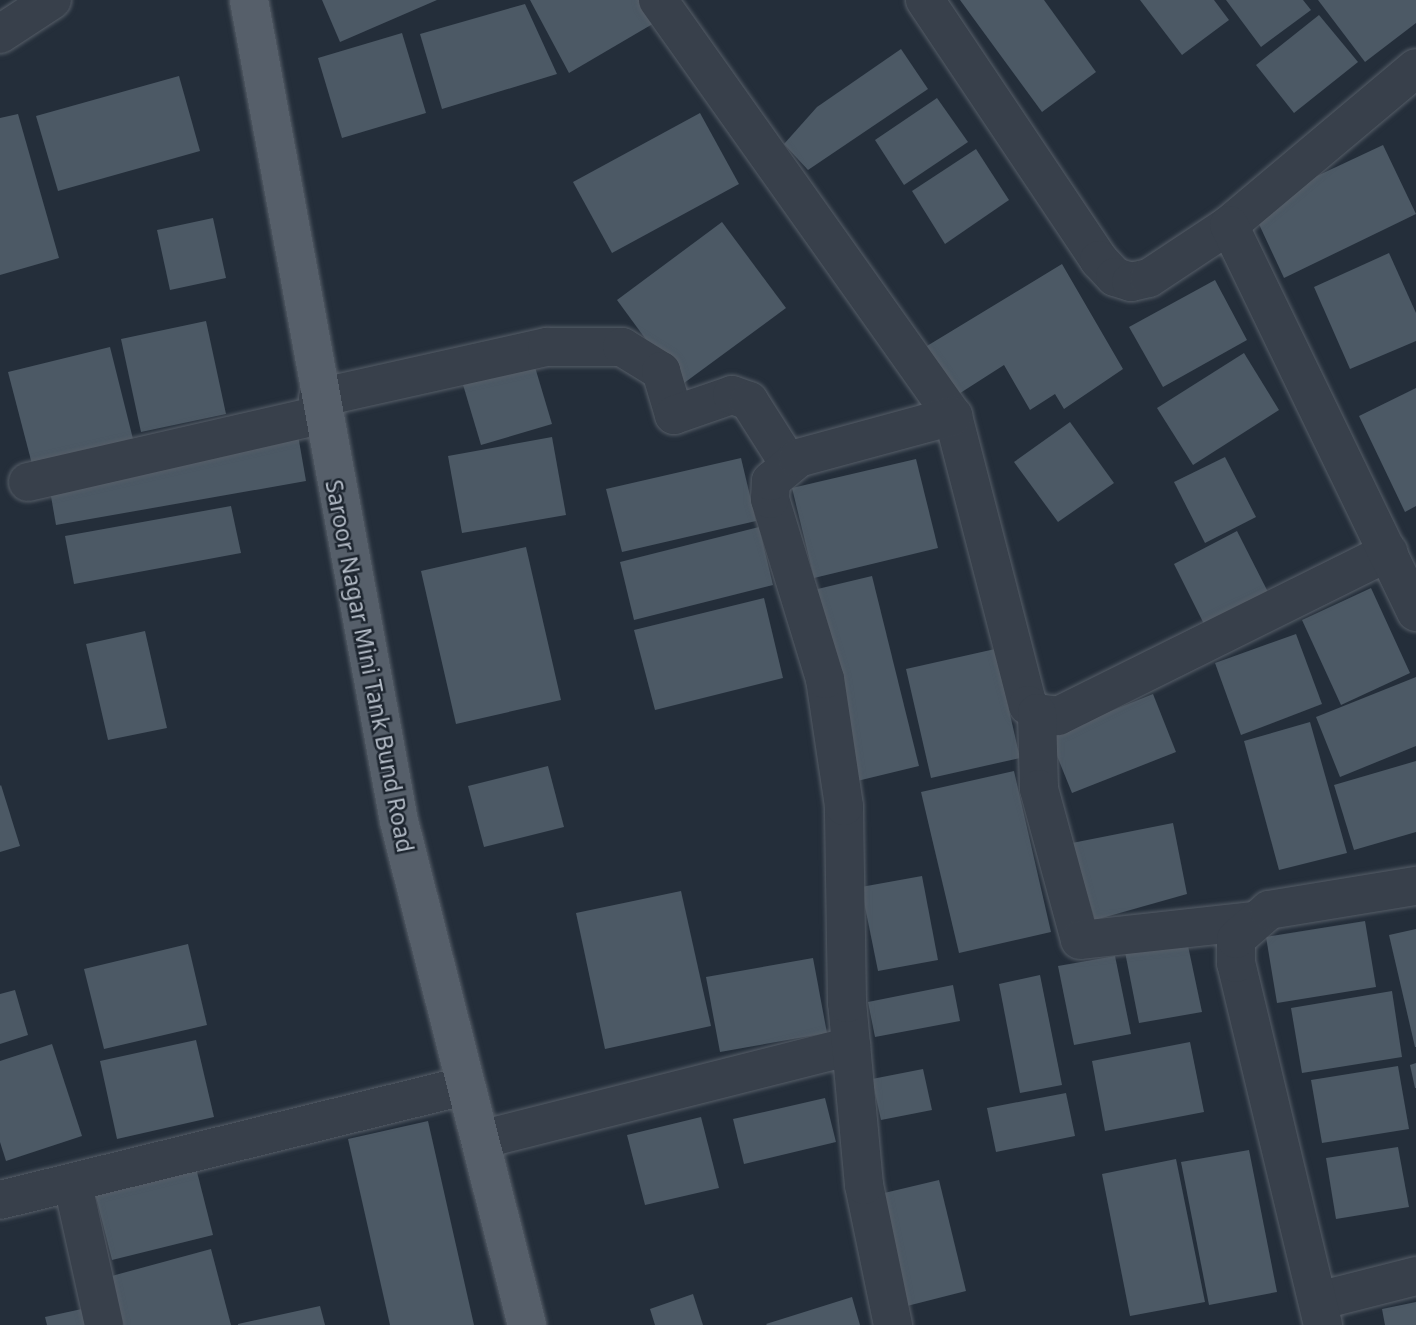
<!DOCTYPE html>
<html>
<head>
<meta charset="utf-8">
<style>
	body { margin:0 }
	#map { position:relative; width:1416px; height:1325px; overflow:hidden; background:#242e3a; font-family:"Noto Sans",sans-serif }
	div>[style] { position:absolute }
	.building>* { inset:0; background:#4c5965 }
	.roads { filter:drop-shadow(0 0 2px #565e68) drop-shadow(0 0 2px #565e68) }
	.minor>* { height:38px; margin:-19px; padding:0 19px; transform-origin:19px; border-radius:19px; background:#38404b }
	.major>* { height:38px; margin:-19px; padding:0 19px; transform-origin:19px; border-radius:19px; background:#565f6a }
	span { translate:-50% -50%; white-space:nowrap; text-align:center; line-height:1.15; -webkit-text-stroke:5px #1d252f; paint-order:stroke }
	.street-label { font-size:23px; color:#b3bbc6 }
</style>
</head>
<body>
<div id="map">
	<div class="building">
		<div style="clip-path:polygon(322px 0,437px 0,340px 42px)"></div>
		<div style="clip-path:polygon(530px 0,643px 0,656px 22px,569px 73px)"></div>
		<div style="clip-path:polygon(960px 0,1044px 0,1096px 72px,1042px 112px)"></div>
		<div style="clip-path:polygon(1140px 0,1214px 0,1229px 20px,1182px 55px)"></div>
		<div style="clip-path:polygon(1226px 0,1303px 0,1311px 10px,1261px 47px)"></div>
		<div style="clip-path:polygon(1318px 0,1416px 0,1416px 23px,1365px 62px)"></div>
		<div style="clip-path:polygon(525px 4px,557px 74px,442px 109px,420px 34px)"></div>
		<div style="clip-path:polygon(1319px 15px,1358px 62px,1294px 113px,1256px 65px)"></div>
		<div style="clip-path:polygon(402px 33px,426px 113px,342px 138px,318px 58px)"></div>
		<div style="clip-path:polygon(901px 49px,928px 89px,808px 170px,784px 144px,817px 107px)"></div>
		<div style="clip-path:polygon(179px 76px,200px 151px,58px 191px,36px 116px)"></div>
		<div style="clip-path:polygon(937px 98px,968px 142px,904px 185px,875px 140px)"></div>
		<div style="clip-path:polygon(700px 113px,739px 184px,612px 253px,573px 182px)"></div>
		<div style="clip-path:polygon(18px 114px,59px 258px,0 275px,0 118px)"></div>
		<div style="clip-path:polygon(1383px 145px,1416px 214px,1284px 278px,1251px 207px)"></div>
		<div style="clip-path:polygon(976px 149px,1009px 200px,945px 244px,912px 191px)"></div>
		<div style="clip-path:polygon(213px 218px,226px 278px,170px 290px,157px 230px)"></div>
		<div style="clip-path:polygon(722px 222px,786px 308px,680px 386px,617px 300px)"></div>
		<div style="clip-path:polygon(1389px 253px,1416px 313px,1416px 341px,1350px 369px,1314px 287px)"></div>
		<div style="clip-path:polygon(1062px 264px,1123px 369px,1064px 409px,1055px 394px,1030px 410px,1004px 365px,954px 397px,922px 349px)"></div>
		<div style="clip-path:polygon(1215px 280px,1247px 340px,1163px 387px,1129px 327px)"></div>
		<div style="clip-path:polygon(206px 321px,226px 414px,141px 432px,121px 339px)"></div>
		<div style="clip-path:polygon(110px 347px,134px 443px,33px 468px,8px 372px)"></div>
		<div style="clip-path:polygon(1244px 353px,1279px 410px,1193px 465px,1157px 408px)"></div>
		<div style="clip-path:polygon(532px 357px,552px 424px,481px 445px,461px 378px)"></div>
		<div style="clip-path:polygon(1416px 388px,1416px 506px,1405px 512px,1359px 416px)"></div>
		<div style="clip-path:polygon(1070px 422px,1114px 483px,1058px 522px,1014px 462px)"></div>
		<div style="clip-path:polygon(298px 435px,306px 481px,56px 525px,48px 479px)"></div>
		<div style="clip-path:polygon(552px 437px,566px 515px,462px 533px,448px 456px)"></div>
		<div style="clip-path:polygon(1225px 457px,1256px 517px,1205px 543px,1174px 482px)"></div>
		<div style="clip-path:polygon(741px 458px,756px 521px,622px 552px,606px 489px)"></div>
		<div style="clip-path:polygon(916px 459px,938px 548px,814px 578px,792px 488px)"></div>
		<div style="clip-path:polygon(231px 506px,241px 553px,74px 584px,65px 536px)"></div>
		<div style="clip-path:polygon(759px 527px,773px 585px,634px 620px,620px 562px)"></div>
		<div style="clip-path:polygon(1237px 531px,1270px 596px,1206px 628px,1174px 564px)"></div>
		<div style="clip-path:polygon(526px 547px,561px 700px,456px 724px,421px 571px)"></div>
		<div style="clip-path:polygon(872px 576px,919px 766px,853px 782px,805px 592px)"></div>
		<div style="clip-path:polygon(1371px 588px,1410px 673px,1341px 705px,1302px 620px)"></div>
		<div style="clip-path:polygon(764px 598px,783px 678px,655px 710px,634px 630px)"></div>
		<div style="clip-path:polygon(145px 631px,167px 728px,108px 740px,86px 644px)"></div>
		<div style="clip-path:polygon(1296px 634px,1322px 704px,1241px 735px,1215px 663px)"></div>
		<div style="clip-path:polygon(995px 649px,1020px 758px,931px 778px,906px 669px)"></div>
		<div style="clip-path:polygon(1416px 677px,1416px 746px,1340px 777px,1316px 717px)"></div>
		<div style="clip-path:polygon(1153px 694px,1176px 752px,1072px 793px,1049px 736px)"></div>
		<div style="clip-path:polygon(1310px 722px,1347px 853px,1279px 870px,1244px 741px)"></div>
		<div style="clip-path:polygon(1416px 761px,1416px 832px,1354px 850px,1334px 785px)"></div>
		<div style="clip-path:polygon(548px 766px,564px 827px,484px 847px,468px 786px)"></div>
		<div style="clip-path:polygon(1014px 771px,1051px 932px,959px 953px,921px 792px)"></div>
		<div style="clip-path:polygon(1px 785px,20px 846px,0 852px,0 786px)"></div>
		<div style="clip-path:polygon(1173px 823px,1187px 894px,1095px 920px,1072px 843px)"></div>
		<div style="clip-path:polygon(922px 876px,938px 960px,878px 971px,861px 887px)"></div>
		<div style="clip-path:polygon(681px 891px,711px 1026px,605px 1049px,576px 913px)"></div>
		<div style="clip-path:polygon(1365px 921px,1376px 987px,1277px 1003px,1266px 937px)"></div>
		<div style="clip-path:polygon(1416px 929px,1416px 1047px,1415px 1047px,1389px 935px)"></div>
		<div style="clip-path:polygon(1187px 941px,1202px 1012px,1139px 1023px,1125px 952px)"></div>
		<div style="clip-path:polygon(188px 944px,207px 1025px,104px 1049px,84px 969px)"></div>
		<div style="clip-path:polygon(1115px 956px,1131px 1034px,1074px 1045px,1058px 966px)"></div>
		<div style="clip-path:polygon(813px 958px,827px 1033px,720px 1052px,706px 977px)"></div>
		<div style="clip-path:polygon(1040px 975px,1062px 1085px,1020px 1093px,999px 984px)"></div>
		<div style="clip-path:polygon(953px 985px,960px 1021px,875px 1037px,868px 1002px)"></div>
		<div style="clip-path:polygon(15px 990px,28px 1035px,0 1044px,0 994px)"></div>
		<div style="clip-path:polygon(1392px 991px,1402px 1057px,1302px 1073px,1291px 1008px)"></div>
		<div style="clip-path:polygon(196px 1040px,214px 1117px,117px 1139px,100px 1061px)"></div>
		<div style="clip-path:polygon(1190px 1042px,1204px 1112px,1105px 1131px,1092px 1061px)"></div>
		<div style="clip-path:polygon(52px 1044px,82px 1136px,6px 1161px,0 1142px,0 1061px)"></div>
		<div style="clip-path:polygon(1416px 1063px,1416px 1088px,1415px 1088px,1410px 1065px)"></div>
		<div style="clip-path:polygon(1398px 1066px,1409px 1129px,1322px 1143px,1311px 1080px)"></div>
		<div style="clip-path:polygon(923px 1069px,932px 1110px,881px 1120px,872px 1079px)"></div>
		<div style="clip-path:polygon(1066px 1093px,1075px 1136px,996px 1152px,987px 1108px)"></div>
		<div style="clip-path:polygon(825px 1098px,836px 1142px,744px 1164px,733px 1119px)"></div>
		<div style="clip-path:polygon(701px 1117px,719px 1188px,645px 1205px,627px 1135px)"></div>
		<div style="clip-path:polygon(428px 1121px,474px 1325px,390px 1325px,348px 1139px)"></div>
		<div style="clip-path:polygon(1398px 1147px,1409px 1207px,1336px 1219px,1326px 1158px)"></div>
		<div style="clip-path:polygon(1249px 1150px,1277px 1292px,1209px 1305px,1181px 1162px)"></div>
		<div style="clip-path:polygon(1176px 1159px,1205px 1302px,1130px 1316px,1102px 1174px)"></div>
		<div style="clip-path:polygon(196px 1168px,213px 1235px,112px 1260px,95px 1193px)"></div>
		<div style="clip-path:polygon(939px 1180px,966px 1291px,907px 1306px,880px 1194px)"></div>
		<div style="clip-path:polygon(211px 1249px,231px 1325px,121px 1325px,108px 1277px)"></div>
		<div style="clip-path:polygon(693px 1294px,703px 1325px,655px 1325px,650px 1309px)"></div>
		<div style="clip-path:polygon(852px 1297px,860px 1325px,767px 1325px,766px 1324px)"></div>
		<div style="clip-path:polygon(1416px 1302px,1416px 1325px,1385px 1325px,1382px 1309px)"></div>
		<div style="clip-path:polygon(320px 1306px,325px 1325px,238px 1325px,238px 1324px)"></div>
		<div style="clip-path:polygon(91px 1307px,95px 1325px,47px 1325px,45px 1317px)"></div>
	</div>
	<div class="roads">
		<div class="minor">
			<div style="left:658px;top:0;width:510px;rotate:54.66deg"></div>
			<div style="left:953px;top:416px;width:299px;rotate:75.5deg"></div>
			<div style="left:1028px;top:705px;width:12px;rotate:42deg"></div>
			<div style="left:1037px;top:713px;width:21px;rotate:8deg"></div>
			<div style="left:1058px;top:716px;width:369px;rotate:-26.4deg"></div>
			<div style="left:925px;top:0;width:313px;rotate:56.2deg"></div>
			<div style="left:1099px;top:260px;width:23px;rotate:47deg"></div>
			<div style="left:1115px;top:277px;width:17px;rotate:17deg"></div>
			<div style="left:1131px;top:282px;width:18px;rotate:-13deg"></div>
			<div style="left:1149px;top:278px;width:96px;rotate:-33.5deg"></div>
			<div style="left:1229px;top:225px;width:244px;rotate:-40deg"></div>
			<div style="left:0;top:34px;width:62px;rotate:-33.2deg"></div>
			<div style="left:1229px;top:225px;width:430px;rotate:64.2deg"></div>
			<div style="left:318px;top:398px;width:235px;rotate:-12.6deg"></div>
			<div style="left:547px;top:347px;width:75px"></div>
			<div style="left:622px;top:347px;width:46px;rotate:31.6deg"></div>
			<div style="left:661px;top:371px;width:46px;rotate:73.5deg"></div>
			<div style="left:674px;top:415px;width:61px;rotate:-19deg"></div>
			<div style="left:732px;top:395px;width:18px;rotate:19deg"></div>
			<div style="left:749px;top:401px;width:75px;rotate:57.6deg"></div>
			<div style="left:28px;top:482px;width:301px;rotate:-12.9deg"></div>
			<div style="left:1037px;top:713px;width:76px;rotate:88.5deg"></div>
			<div style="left:1039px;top:789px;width:156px;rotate:74.8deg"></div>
			<div style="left:1080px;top:940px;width:172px;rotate:-6.3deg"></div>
			<div style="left:480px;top:1140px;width:383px;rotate:-14.2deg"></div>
			<div style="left:73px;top:1185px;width:143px;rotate:77.5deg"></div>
			<div style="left:0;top:1200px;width:478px;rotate:-13.8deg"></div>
			<div style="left:1318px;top:1301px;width:101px;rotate:-14.3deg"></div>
			<div style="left:893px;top:1325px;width:143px;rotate:-101.7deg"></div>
			<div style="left:864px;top:1185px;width:183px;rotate:-95.3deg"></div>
			<div style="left:847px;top:1003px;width:197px;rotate:-90.9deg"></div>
			<div style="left:844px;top:806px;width:128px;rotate:-98.5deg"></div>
			<div style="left:825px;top:679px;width:188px;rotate:-107deg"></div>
			<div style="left:770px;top:499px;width:18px;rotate:-87deg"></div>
			<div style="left:771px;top:481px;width:35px;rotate:-40deg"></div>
			<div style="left:798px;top:458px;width:161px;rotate:-15.2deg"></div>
			<div style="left:1323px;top:1325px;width:372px;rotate:-103.5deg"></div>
			<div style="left:1236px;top:963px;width:24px;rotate:-90deg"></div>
			<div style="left:1236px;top:939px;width:44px;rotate:-41.3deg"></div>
			<div style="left:1269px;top:910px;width:149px;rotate:-9.3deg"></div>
		</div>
		<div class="major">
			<div style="left:249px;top:0;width:835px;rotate:79.65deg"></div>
			<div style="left:399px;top:821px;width:520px;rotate:75.75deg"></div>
		</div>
	</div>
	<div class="street-label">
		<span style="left:370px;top:666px;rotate:79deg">Saroor Nagar Mini Tank Bund Road</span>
	</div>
</div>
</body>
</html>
